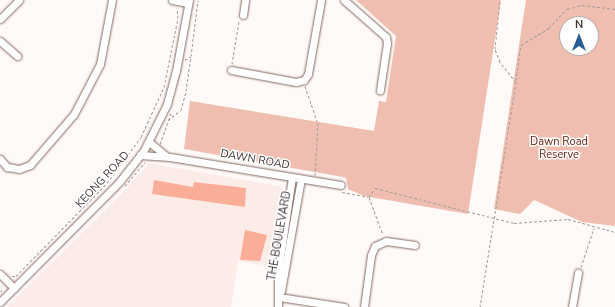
<!DOCTYPE html>
<html>
<head>
<meta charset="utf-8">
<style>
	body { margin:0 }
	#map { position:relative; width:615px; height:307px; overflow:hidden; background:#fff9f7; font-family:"Nunito Sans",sans-serif }
	div>[style] { position:absolute }
	.built>* { inset:0; background:#fcece8 }
	.green>* { inset:0; background:#efbeb0 }
	.building>* { inset:0; background:#faae98 }
	.path>* { height:1px; margin-top:-0.5px; transform-origin:0; background:repeating-linear-gradient(90deg,#a59d9b 0 3px,transparent 0 5px) }
	.roads { filter:drop-shadow(0 0 1px #826961) drop-shadow(0 0 1px #826961) }
	.minor>* { height:7px; margin:-3.5px; padding:0 3.5px; transform-origin:3.5px; border-radius:3.5px; background:#fff }
	span { translate:-50% -50%; white-space:nowrap; text-align:center; line-height:1.15; -webkit-text-stroke:3px #fff; paint-order:stroke }
	.park-label { font-size:11px; color:#601e0a }
	.street-label { font-size:11px; color:#3e3330 }
	.north { position:absolute; left:559px; top:16px; width:40px; height:40px; box-sizing:border-box; background:#fff; border:1px solid #b2adac; border-radius:50%; rotate:0deg; font-size:11px; font-weight:700; line-height:16px; text-align:center; color:#3e3330 }
	.north::after { content:''; display:block; margin:auto; width:14px; height:18px; background:#265b94; clip-path:polygon(50% 0,100% 100%,50% 72%,0 100%) }
</style>
</head>
<body>
<div id="map">
	<div class="built">
		<div style="clip-path:polygon(149px 163px,283px 187px,272px 267px,238px 261px,231px 307px,7px 307px,126px 189px)"></div>
	</div>
	<div class="green">
		<div style="clip-path:polygon(356px 0,501px 0,468px 214px,364px 196px,348px 189px,346px 178px,343px 177px,184px 149px,190px 101px,374px 131px,379px 101px,386px 102px,396px 36px)"></div>
		<div style="clip-path:polygon(evenodd,526px 0,615px 0,615px 226px,582px 222px,534px 200px,520px 214px,494px 209px,526px 0,567px 24px,591px 24px,591px 48px,567px 48px,567px 24px)"></div>
	</div>
	<div class="building">
		<div style="clip-path:polygon(154px 180px,193px 187px,194px 182px,246px 188px,245px 207px,152px 194px)"></div>
		<div style="clip-path:polygon(245px 230px,267px 235px,260px 261px,240px 260px)"></div>
	</div>
	<div class="path">
		<div style="left:185px;top:60px;width:7px;rotate:-34deg"></div>
		<div style="left:191px;top:56px;width:56px;rotate:-82.9deg"></div>
		<div style="left:232px;top:64px;width:44px;rotate:-80.8deg"></div>
		<div style="left:516px;top:80px;width:35px;rotate:-82deg"></div>
		<div style="left:521px;top:45px;width:33px;rotate:-31deg"></div>
		<div style="left:549px;top:28px;width:26px;rotate:-47deg"></div>
		<div style="left:567px;top:9px;width:16px;rotate:-15deg"></div>
		<div style="left:582px;top:5px;width:33px;rotate:7deg"></div>
		<div style="left:305px;top:86px;width:39px;rotate:71deg"></div>
		<div style="left:318px;top:123px;width:52px;rotate:93.3deg"></div>
		<div style="left:168px;top:120px;width:16px;rotate:-38deg"></div>
		<div style="left:181px;top:110px;width:20px;rotate:-75deg"></div>
		<div style="left:186px;top:91px;width:35px;rotate:-82deg"></div>
		<div style="left:160px;top:144px;width:33px;rotate:-70deg"></div>
		<div style="left:125px;top:186px;width:31px;rotate:-50deg"></div>
		<div style="left:342px;top:192px;width:27px;rotate:10deg"></div>
		<div style="left:369px;top:197px;width:40px;rotate:69.8deg"></div>
		<div style="left:369px;top:197px;width:11px;rotate:-56deg"></div>
		<div style="left:375px;top:188px;width:143px;rotate:14.1deg"></div>
		<div style="left:514px;top:223px;width:54px;rotate:-4.2deg"></div>
		<div style="left:568px;top:219px;width:49px;rotate:15.5deg"></div>
		<div style="left:581px;top:267px;width:41px;rotate:-71.6deg"></div>
		<div style="left:12px;top:276px;width:4px"></div>
		<div style="left:16px;top:276px;width:130px;rotate:-45.6deg"></div>
		<div style="left:107px;top:183px;width:57px;rotate:-53.5deg"></div>
		<div style="left:141px;top:137px;width:55px;rotate:-65.3deg"></div>
		<div style="left:164px;top:87px;width:70px;rotate:-78.5deg"></div>
		<div style="left:178px;top:18px;width:10px;rotate:-96deg"></div>
		<div style="left:1px;top:292px;width:5px;rotate:-79deg"></div>
		<div style="left:480px;top:307px;width:228px;rotate:-80.9deg"></div>
		<div style="left:516px;top:82px;width:26px;rotate:-129deg"></div>
		<div style="left:500px;top:62px;width:14px;rotate:-111deg"></div>
		<div style="left:495px;top:49px;width:49px;rotate:-84.2deg"></div>
	</div>
	<div class="roads">
		<div class="minor">
			<div style="left:172px;top:0;width:16px;rotate:11deg"></div>
			<div style="left:344px;top:0;width:56px;rotate:41.4deg"></div>
			<div style="left:386px;top:37px;width:6px;rotate:81deg"></div>
			<div style="left:387px;top:43px;width:48px;rotate:98.5deg"></div>
			<div style="left:243px;top:15px;width:15px;rotate:-82deg"></div>
			<div style="left:0;top:19px;width:27px;rotate:-45deg"></div>
			<div style="left:0;top:41px;width:23px;rotate:41deg"></div>
			<div style="left:231px;top:70px;width:66px;rotate:10.5deg"></div>
			<div style="left:296px;top:82px;width:8px;rotate:-14deg"></div>
			<div style="left:304px;top:80px;width:7px;rotate:-56deg"></div>
			<div style="left:308px;top:74px;width:75px;rotate:-80deg"></div>
			<div style="left:149px;top:142px;width:22px;rotate:39deg"></div>
			<div style="left:140px;top:155px;width:30px;rotate:4deg"></div>
			<div style="left:170px;top:157px;width:173px;rotate:9.3deg"></div>
			<div style="left:0;top:159px;width:11px;rotate:49deg"></div>
			<div style="left:7px;top:167px;width:12px;rotate:9deg"></div>
			<div style="left:19px;top:169px;width:12px;rotate:-20deg"></div>
			<div style="left:30px;top:165px;width:67px;rotate:-49.2deg"></div>
			<div style="left:74px;top:114px;width:56px;rotate:-62.5deg"></div>
			<div style="left:100px;top:64px;width:65px;rotate:-79.4deg"></div>
			<div style="left:0;top:274px;width:20px;rotate:45deg"></div>
			<div style="left:281px;top:291px;width:114px;rotate:-79.9deg"></div>
			<div style="left:279px;top:297px;width:66px;rotate:8.7deg"></div>
			<div style="left:0;top:302px;width:170px;rotate:-45.2deg"></div>
			<div style="left:120px;top:181px;width:37px;rotate:-52deg"></div>
			<div style="left:143px;top:152px;width:54px;rotate:-63.4deg"></div>
			<div style="left:167px;top:104px;width:34px;rotate:-75deg"></div>
			<div style="left:176px;top:71px;width:72px;rotate:-79.6deg"></div>
			<div style="left:278px;top:307px;width:36px;rotate:-90deg"></div>
			<div style="left:278px;top:271px;width:95px;rotate:-81.5deg"></div>
			<div style="left:364px;top:307px;width:52px;rotate:-82.3deg"></div>
			<div style="left:371px;top:255px;width:10px;rotate:-66deg"></div>
			<div style="left:375px;top:246px;width:12px;rotate:-24deg"></div>
			<div style="left:386px;top:241px;width:29px;rotate:8deg"></div>
			<div style="left:572px;top:307px;width:35px;rotate:-80deg"></div>
		</div>
	</div>
	<div class="park-label">
		<span style="left:559px;top:149px">Dawn Road<br>Reserve</span>
	</div>
	<div class="street-label">
		<span style="left:255px;top:160px;rotate:10deg">DAWN ROAD</span>
		<span style="left:103px;top:180px;rotate:-47deg">KEONG ROAD</span>
		<span style="left:280px;top:236px;rotate:-80deg">THE BOULEVARD</span>
	</div>
	<div class="north">N</div>
</div>
</body>
</html>
